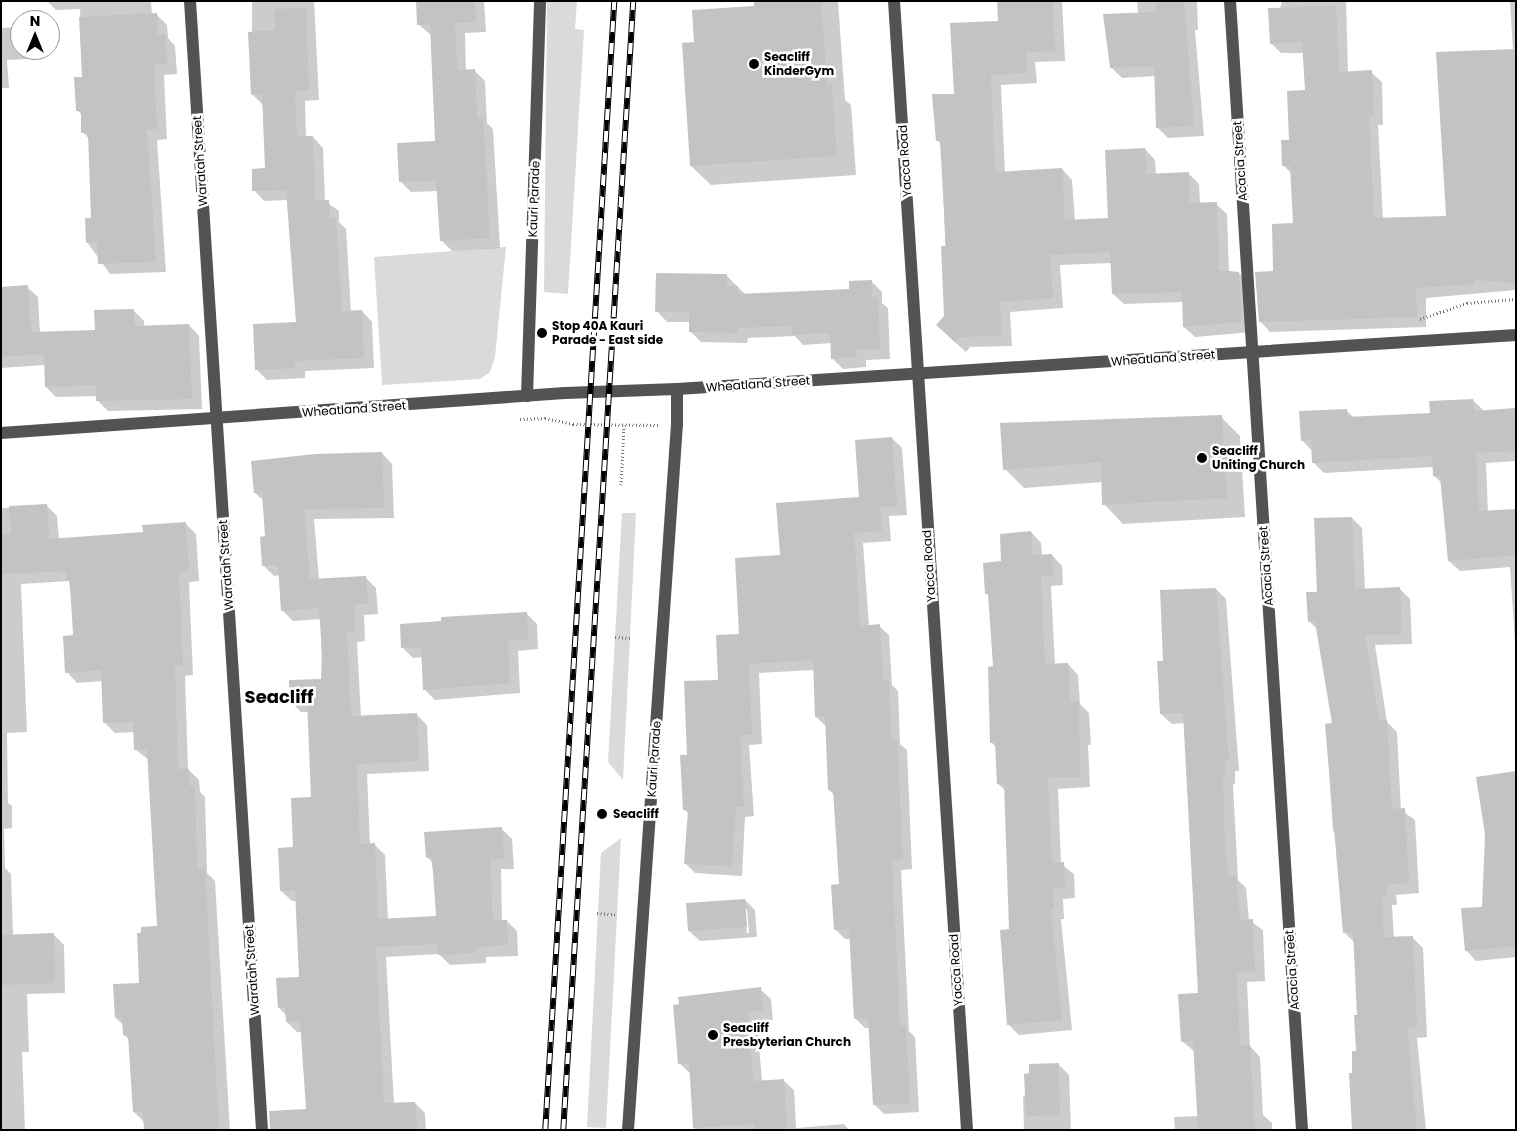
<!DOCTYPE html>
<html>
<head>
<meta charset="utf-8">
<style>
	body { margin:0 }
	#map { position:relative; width:1517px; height:1131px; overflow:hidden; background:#fff; font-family:Poppins,sans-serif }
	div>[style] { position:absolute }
	.green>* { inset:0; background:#dadada }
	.shadow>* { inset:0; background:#0003 }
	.building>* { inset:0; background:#c3c3c3 }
	.path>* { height:3px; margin-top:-1.5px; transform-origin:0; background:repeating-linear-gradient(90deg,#757575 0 1px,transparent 0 3.5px) }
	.minor>* { height:12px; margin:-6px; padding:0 6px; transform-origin:6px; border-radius:6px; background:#535353 }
	.rail>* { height:5.5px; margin-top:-2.75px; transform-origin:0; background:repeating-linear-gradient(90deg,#fff 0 11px,#000 0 22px); box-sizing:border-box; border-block:1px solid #000 }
	.dots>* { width:14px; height:14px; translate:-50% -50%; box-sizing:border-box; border:2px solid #fff; border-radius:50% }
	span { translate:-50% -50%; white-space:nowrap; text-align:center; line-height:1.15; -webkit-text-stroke:5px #fff; paint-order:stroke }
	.poi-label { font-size:12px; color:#000; font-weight:700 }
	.left { translate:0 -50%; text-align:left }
	.street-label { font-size:12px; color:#000 }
	.district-label { font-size:18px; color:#000; font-weight:700 }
	.frame { position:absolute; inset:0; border:2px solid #000; pointer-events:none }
	.north { position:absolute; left:10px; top:10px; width:50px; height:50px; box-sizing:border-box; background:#fff; border:1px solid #999; border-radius:50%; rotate:0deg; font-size:14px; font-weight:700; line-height:20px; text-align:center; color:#000 }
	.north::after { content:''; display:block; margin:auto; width:18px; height:22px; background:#000; clip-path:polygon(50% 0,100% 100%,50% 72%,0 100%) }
</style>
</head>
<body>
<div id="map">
	<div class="green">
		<div style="clip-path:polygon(547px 1px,577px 1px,575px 29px,584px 30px,568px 294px,544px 292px)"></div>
		<div style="clip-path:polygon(506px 247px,495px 357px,490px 372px,480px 379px,382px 385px,374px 257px)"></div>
		<div style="clip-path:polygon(622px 513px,636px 513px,623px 780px,608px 762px)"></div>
		<div style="clip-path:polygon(621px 838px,606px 1128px,587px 1127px,601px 853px)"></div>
	</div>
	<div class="shadow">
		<div style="clip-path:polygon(47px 1px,151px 1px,152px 15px,157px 15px,167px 25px,168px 38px,175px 46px,177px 74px,164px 75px,167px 139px,157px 140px,166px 272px,110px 274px,87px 242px,93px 219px,89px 139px,83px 132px,82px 115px,77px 110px,83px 78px,80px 9px,56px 10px)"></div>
		<div style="clip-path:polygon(252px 1px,314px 1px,319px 100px,305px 101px,306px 137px,313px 137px,323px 148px,325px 201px,339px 211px,339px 222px,346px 229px,351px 312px,362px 311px,372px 322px,374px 368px,305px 371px,305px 378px,267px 380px,256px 369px,297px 323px,288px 200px,264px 201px,254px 190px,266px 169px,263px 105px,252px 94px)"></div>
		<div style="clip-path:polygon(417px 1px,484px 1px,486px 32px,465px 33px,466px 71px,475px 71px,485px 81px,487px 123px,493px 129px,500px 248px,452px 251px,441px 240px,438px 191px,411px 192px,401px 182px,436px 142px,431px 35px,418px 24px)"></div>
		<div style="clip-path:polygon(755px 1px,838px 1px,845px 100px,851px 105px,856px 175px,711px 185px,691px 166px,695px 43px,755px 7px)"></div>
		<div style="clip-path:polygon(998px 1px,1062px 1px,1065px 61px,1035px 62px,1037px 83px,1001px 85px,1005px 173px,1062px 169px,1072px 180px,1075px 221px,1109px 219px,1145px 149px,1155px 160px,1156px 175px,1188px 173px,1199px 184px,1200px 204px,1216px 204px,1227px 214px,1229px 272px,1239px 273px,1249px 284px,1252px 332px,1195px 337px,1184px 327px,1183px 302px,1124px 304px,1113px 294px,1112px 263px,1060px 265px,1063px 308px,1010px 312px,1012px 346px,970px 347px,966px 352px,948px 336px,942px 145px,937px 140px,955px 95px,999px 22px)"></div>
		<div style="clip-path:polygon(1137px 1px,1197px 1px,1198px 30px,1195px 30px,1204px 136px,1168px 138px,1157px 127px,1156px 76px,1122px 78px,1111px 67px,1105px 16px,1138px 14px)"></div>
		<div style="clip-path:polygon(1282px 1px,1346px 1px,1348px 73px,1371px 72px,1382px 82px,1383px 125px,1378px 125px,1383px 219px,1447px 218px,1513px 51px,1510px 1px,1516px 1px,1516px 290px,1426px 298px,1426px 327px,1270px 332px,1260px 321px,1294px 225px,1291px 173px,1284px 166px,1306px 91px,1304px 53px,1281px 53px,1271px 43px)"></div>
		<div style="clip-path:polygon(17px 27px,20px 50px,29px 50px,29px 59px,7px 60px,9px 88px,1px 88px,1px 28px)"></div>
		<div style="clip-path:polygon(727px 276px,746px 295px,850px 290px,871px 281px,882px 292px,882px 303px,888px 308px,890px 359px,866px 360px,866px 367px,843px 369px,832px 358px,831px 343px,803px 345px,795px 336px,748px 338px,747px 343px,701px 342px,690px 331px,690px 322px,667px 322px,657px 311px)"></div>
		<div style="clip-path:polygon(27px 287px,38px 297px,40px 333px,96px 331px,133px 310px,144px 321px,144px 327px,189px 325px,199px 336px,202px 409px,108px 411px,98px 401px,98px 396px,56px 397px,46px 387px,45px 365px,1px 368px,1px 288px)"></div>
		<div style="clip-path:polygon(1473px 400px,1484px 411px,1516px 409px,1516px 461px,1486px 463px,1488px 512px,1516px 510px,1516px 658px,1510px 567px,1460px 571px,1449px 561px,1442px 483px,1434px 476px,1434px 467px,1324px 473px,1313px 462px,1312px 451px,1302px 440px,1346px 410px,1354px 418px,1431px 414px)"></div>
		<div style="clip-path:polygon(1221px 417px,1240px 436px,1245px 517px,1123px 524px,1104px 504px,1103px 482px,1024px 488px,1005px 469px)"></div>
		<div style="clip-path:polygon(892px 438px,902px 448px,907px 515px,889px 516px,891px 541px,863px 543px,869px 626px,879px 626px,889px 635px,892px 685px,898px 691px,900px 744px,907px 750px,912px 869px,901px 870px,909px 1031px,915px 1037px,919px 1112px,884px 1114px,874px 1104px,870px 1028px,865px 1028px,855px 1018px,851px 939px,845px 939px,835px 929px,840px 886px,834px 795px,829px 790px,827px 727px,816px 717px,814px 670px,759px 673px,762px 744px,749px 745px,754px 816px,745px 817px,742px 876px,695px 873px,685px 863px,689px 814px,684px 809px,688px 756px,740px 635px,781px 556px,861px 498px)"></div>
		<div style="clip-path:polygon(382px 453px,392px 464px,394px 518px,314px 519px,319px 580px,365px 577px,376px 588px,378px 614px,364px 615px,365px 641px,357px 642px,361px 717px,416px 714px,427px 725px,429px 771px,367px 774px,370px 844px,374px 844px,385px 855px,388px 920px,437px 917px,433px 863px,427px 857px,502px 829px,512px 839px,514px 869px,501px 869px,502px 921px,507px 921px,517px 931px,518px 956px,486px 957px,486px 963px,450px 965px,439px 954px,386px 957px,394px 1104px,415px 1103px,425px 1113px,426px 1130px,308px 1130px,302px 1032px,297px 1032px,287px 1022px,286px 1015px,279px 1008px,300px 978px,297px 901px,292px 901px,281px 891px,313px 798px,309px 712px,301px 712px,291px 702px,322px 680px,321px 619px,293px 621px,283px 611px,280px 575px,274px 576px,263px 565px,266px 537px,264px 501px,255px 493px)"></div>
		<div style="clip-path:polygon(47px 506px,57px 516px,59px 539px,145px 533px,185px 523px,196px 534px,199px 581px,189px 582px,193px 675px,185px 676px,188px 769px,199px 780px,200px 792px,205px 797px,207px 873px,215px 881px,230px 1130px,146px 1130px,145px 1123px,134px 1112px,130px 1040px,124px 1035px,124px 1026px,116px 1018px,141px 984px,158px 928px,149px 760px,136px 750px,135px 732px,115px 733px,104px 722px,103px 681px,77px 683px,67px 672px,75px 637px,69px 581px,21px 584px,27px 732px,7px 733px,8px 803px,12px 806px,12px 828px,4px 829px,5px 868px,11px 874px,13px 935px,53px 934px,64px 945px,65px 993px,27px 994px,29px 1052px,22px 1052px,25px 1130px,1px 1130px,1px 508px)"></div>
		<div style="clip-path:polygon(1352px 518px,1362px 528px,1365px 590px,1399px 588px,1410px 599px,1412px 644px,1375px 645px,1387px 722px,1397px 732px,1401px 810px,1415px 820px,1419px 893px,1396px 895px,1397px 905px,1392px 905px,1394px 938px,1412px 937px,1423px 948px,1427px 1037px,1417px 1038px,1426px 1130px,1353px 1130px,1359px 1016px,1355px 943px,1344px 932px,1338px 835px,1333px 831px,1326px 725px,1334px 724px,1318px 630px,1309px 621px,1318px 593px)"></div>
		<div style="clip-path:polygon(1031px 532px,1041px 543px,1042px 556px,1052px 555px,1062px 566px,1063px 585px,1051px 586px,1055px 665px,1068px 664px,1078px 675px,1080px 704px,1089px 713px,1091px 745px,1088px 745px,1090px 787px,1058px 789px,1061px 864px,1074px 874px,1075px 898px,1063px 899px,1064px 919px,1061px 919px,1072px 1030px,1019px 1035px,1008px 1024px,1010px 930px,1006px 791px,998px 784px,997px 748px,991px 742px,994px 668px,990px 597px,986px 593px,1002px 562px)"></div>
		<div style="clip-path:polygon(1216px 589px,1226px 599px,1239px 771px,1235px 771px,1235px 784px,1233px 784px,1238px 880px,1246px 888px,1249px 920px,1263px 930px,1265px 981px,1247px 982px,1250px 1046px,1260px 1057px,1263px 1115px,1272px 1123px,1272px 1130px,1175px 1130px,1174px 1117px,1199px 1116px,1195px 1052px,1182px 1041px,1199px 994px,1185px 723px,1172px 724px,1161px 714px,1165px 662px)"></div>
		<div style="clip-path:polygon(526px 613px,537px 624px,538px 649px,518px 651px,520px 693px,435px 700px,424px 689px,422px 657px,413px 658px,402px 647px)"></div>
		<div style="clip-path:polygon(1516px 842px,1516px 957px,1476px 961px,1466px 950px)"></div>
		<div style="clip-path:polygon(evenodd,745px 900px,755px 910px,757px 937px,700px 941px,689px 931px,745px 900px,745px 909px,747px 909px,749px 933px,747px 933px,745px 909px)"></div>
		<div style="clip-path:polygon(760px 989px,771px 999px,773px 1020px,757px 1021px,762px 1081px,783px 1080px,794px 1090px,796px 1128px,844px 1124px,849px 1130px,695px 1130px,691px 1074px,679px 1063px)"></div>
		<div style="clip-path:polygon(1058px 1064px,1069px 1075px,1071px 1130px,1024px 1130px,1023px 1097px)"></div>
	</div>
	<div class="building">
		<div style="clip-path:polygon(416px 1px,475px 1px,476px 22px,455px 23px,457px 70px,475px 69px,477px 118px,483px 117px,490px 238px,440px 241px,436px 181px,399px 182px,397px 143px,435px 141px,430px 24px,417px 25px)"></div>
		<div style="clip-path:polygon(754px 1px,821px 1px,827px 85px,832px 85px,837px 156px,690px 166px,682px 43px,694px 42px,692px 10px,754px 6px)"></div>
		<div style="clip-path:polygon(997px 1px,1053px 1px,1055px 51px,1026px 52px,1027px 73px,991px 75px,995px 172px,1062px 168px,1065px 220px,1108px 218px,1105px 150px,1145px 148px,1147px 174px,1189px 172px,1190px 203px,1217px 202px,1219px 270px,1239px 272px,1242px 322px,1183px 327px,1182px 292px,1112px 294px,1110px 252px,1050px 255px,1053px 298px,1000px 302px,1002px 336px,959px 337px,955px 342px,936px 325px,944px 316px,941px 246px,946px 246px,940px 141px,936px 141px,932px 94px,954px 94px,950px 23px,998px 21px)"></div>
		<div style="clip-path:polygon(1156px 1px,1184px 1px,1194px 126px,1156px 128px,1154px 66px,1110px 68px,1103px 14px,1157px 12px)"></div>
		<div style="clip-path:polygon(1336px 6px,1339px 72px,1372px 70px,1374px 115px,1369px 115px,1374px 218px,1446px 216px,1436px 52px,1516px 49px,1516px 283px,1474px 280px,1475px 284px,1416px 288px,1417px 317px,1259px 322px,1255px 272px,1273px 271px,1272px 224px,1293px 223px,1290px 166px,1282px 166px,1281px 140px,1289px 140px,1287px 91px,1305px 90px,1302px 42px,1270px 44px,1268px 8px)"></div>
		<div style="clip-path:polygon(306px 8px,309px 90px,295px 91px,297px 136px,313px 136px,315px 200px,329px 200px,330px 218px,336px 218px,342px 311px,362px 310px,364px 358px,295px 361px,295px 368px,255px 370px,253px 324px,296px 322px,286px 190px,252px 191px,252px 169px,265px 168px,262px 94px,251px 95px,248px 32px,275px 30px,274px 9px)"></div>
		<div style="clip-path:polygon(157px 13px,158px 35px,165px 34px,167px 64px,154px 65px,157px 129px,147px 130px,156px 262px,98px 264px,97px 242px,86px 243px,85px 218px,91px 218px,88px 133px,81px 133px,81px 111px,76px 111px,74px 77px,82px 77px,79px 17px)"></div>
		<div style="clip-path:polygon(656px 273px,727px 274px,727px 286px,738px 286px,738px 294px,849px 289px,849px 281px,872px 280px,872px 297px,878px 297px,880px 349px,856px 350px,856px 357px,831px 359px,830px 333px,792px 335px,792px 326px,738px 328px,737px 333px,689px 332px,689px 312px,655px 312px)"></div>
		<div style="clip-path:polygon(28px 285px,31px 332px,95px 330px,94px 310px,134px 309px,134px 326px,189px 324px,192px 399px,96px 401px,96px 385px,45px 387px,44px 354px,1px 357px,1px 287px)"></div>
		<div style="clip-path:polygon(1473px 399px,1474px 411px,1516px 408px,1516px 451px,1476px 453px,1479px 511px,1516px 509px,1516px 555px,1448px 561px,1440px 476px,1433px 476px,1432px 456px,1312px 463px,1311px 440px,1301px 441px,1299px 411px,1347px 409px,1347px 417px,1430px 413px,1429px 401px)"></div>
		<div style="clip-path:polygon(1222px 415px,1227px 498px,1102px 505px,1101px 462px,1003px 470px,1000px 423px)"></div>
		<div style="clip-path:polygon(892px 437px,897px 506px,880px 507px,882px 531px,854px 533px,860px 626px,880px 624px,883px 680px,889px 680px,891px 739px,897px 739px,903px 860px,892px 861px,900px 1026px,906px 1025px,910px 1103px,873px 1105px,868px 1018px,854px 1019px,849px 929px,834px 930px,831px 885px,839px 884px,833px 790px,828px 790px,825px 717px,815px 717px,813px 660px,749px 664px,752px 735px,740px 735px,744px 807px,736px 807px,732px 866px,684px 864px,688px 810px,683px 810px,680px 755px,687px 755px,684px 681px,718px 680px,716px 635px,739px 634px,735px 558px,780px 555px,776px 503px,859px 497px,855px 440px)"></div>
		<div style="clip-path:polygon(382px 452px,384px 508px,304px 509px,310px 579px,366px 576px,368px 604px,354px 605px,355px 631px,347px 632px,351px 716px,417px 713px,419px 761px,357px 764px,360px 844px,375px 843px,378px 919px,436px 916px,433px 872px,431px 857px,426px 858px,424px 832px,502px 827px,504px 858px,491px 859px,492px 911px,494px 920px,507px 920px,508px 945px,476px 947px,476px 953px,438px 955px,437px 944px,376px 947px,384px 1103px,415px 1102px,417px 1130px,270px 1130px,269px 1111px,306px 1109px,300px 1021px,286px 1022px,285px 1008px,278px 1008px,276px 978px,299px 977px,295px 891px,280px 891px,278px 848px,293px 847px,291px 798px,311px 797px,307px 702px,289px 702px,289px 680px,321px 679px,322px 655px,319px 608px,281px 611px,278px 565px,262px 566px,260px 537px,265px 536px,262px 493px,254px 493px,251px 461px,315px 454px)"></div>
		<div style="clip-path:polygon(47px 504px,49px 539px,143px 532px,142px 525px,186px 522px,189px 571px,179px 572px,183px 665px,175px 666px,178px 769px,189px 769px,190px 786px,195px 786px,197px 869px,205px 869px,219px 1130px,144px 1130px,143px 1112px,133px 1112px,128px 1035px,123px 1035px,122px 1018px,115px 1018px,113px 984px,139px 983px,137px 933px,141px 933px,141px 927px,157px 926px,147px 750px,134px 750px,133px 722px,103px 723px,101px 670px,65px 673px,63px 636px,73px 635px,70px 580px,66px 581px,66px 571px,1px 574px,1px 534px,11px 534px,9px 506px)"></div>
		<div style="clip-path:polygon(1352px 517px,1355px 589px,1400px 587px,1402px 634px,1365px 635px,1379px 721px,1387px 720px,1392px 809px,1405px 808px,1409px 883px,1386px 885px,1387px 895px,1382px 895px,1384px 937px,1413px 936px,1417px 1027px,1407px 1028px,1417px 1130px,1352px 1130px,1349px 1073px,1352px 1073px,1352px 1051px,1356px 1051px,1354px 1015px,1357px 1015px,1353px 932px,1343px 933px,1325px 724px,1332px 723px,1315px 622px,1308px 622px,1306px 592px,1317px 592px,1314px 518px)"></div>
		<div style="clip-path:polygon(1031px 531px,1033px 555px,1052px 554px,1053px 575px,1041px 576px,1045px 664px,1068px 663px,1070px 702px,1079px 701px,1080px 777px,1048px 778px,1052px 863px,1064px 862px,1065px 888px,1053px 889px,1054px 909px,1051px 909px,1062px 1020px,1007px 1025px,1000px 930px,1009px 929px,1004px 784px,997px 784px,995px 743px,990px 743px,988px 667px,993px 666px,988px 594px,985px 594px,983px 563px,1001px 561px,1000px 534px)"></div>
		<div style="clip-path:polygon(1216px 588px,1229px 761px,1225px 761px,1225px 774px,1223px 774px,1225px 846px,1229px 877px,1236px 876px,1240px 920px,1253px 919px,1255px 971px,1237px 972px,1240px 1045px,1250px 1045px,1255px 1130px,1198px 1130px,1193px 1041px,1181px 1042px,1178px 994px,1198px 993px,1183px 713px,1160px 714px,1157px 661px,1163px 661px,1160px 590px)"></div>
		<div style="clip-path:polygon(527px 612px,528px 639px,508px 641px,510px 683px,423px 690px,421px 647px,401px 648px,400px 624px,441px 621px,441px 617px)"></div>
		<div style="clip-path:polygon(1516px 771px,1516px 946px,1465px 951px,1461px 908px,1482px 907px,1485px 834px,1476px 777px)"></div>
		<div style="clip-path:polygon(745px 899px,747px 927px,688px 931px,686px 903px)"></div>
		<div style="clip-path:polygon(54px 933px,55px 983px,1px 985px,1px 935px)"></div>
		<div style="clip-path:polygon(761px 987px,763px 1010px,748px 1011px,753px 1081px,784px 1079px,787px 1130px,755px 1130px,754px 1124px,693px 1128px,689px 1063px,678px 1064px,673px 1005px,679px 1004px,678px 997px)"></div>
		<div style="clip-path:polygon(1059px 1063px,1060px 1115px,1026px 1116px,1024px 1074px,1029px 1073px,1029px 1064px)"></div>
	</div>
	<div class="path">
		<div style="left:1420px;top:319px;width:50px;rotate:-18.8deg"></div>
		<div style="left:1467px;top:303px;width:49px;rotate:-4.7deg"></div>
		<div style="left:520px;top:419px;width:25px;rotate:-2deg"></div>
		<div style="left:545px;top:418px;width:29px;rotate:12deg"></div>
		<div style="left:573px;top:424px;width:85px;rotate:0.7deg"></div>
		<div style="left:621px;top:485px;width:60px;rotate:-87.1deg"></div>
		<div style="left:615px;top:637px;width:16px;rotate:4deg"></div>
		<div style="left:597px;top:913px;width:21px;rotate:5deg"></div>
	</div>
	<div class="minor">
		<div style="left:190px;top:1px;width:1131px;rotate:86.35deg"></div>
		<div style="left:894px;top:1px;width:1131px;rotate:86.3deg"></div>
		<div style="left:1230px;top:1px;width:1131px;rotate:86.35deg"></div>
		<div style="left:527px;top:396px;width:395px;rotate:-88.1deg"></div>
		<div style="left:1px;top:433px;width:565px;rotate:-4.06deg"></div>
		<div style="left:565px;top:393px;width:112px;rotate:-2deg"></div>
		<div style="left:677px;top:389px;width:841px;rotate:-3.68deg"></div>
		<div style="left:628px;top:1130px;width:708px;rotate:-86.03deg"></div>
		<div style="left:677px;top:424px;width:35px;rotate:-90deg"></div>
	</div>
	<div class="rail">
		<div style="left:545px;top:1130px;width:1131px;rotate:-86.5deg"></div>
		<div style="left:563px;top:1130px;width:1131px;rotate:-86.45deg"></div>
	</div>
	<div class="dots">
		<div style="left:754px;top:64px;background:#000"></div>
		<div style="left:542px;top:333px;background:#000"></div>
		<div style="left:1202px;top:458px;background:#000"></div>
		<div style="left:602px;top:814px;background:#000"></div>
		<div style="left:713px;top:1035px;background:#000"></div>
	</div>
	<div class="poi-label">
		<span class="left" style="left:764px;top:64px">Seacliff<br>KinderGym</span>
		<span class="left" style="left:552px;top:333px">Stop 40A Kauri<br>Parade - East side</span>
		<span class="left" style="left:1212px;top:458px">Seacliff<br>Uniting Church</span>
		<span class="left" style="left:613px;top:814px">Seacliff</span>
		<span class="left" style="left:723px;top:1035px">Seacliff<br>Presbyterian Church</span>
	</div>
	<div class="street-label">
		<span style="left:200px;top:161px;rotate:-94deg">Waratah Street</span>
		<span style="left:905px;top:161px;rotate:-94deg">Yacca Road</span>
		<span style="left:1240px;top:161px;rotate:-94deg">Acacia Street</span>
		<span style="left:534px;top:199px;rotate:-88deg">Kauri Parade</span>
		<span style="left:1163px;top:358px;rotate:-4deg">Wheatland Street</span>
		<span style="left:758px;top:384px;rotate:-4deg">Wheatland Street</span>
		<span style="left:354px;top:409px;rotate:-4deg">Wheatland Street</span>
		<span style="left:226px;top:565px;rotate:-94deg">Waratah Street</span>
		<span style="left:929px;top:566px;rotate:-94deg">Yacca Road</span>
		<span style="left:1266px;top:566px;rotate:-94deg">Acacia Street</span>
		<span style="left:654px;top:759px;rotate:-86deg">Kauri Parade</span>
		<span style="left:252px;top:970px;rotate:-94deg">Waratah Street</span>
		<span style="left:956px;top:970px;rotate:-94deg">Yacca Road</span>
		<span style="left:1292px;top:970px;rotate:-94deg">Acacia Street</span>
	</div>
	<div class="district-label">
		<span style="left:279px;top:697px">Seacliff</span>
	</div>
	<div class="frame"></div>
	<div class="north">N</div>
</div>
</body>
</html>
